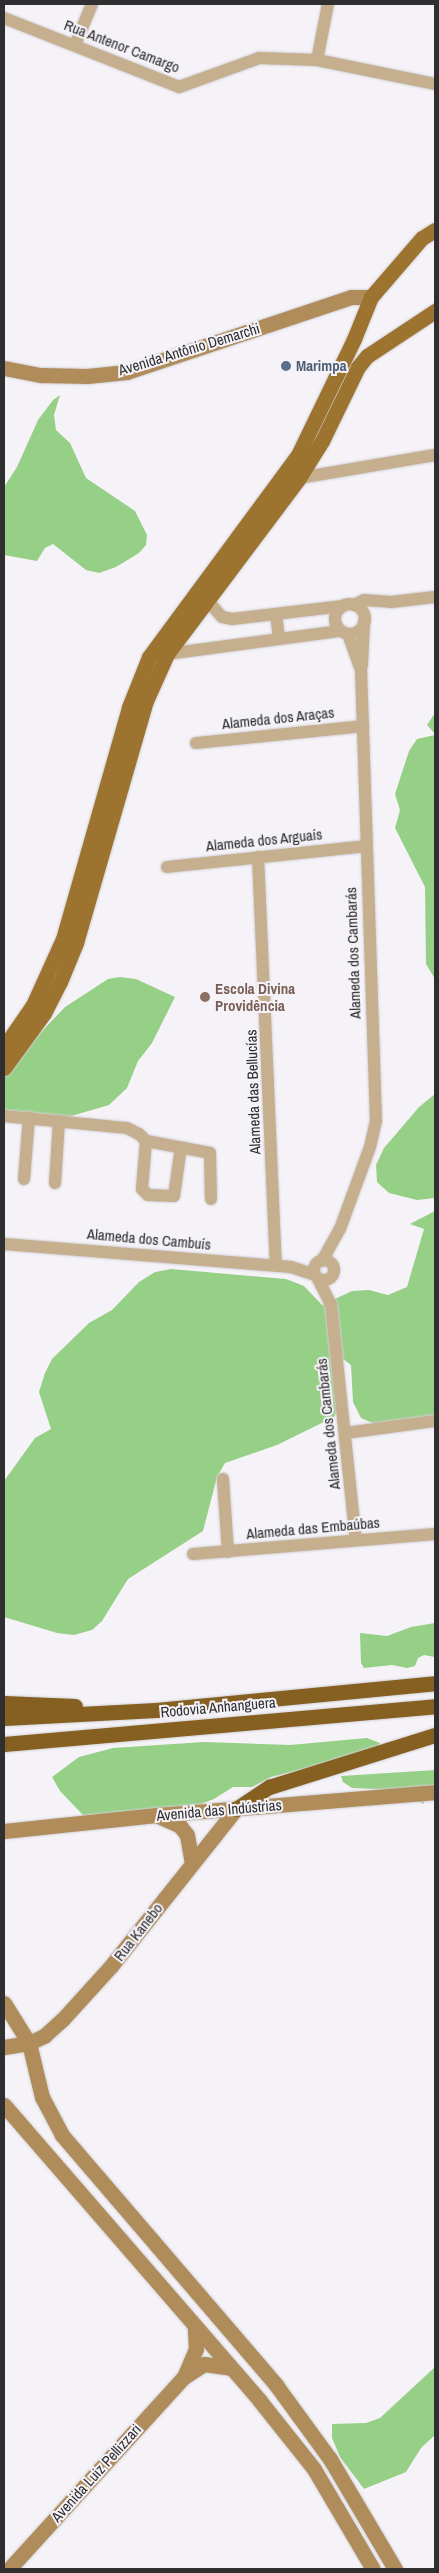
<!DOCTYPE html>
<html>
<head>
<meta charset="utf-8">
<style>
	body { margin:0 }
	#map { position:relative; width:439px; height:2573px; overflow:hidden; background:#f5f3f8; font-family:"Archivo Narrow",sans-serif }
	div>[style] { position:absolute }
	.forest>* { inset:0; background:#96cf86 }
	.roads { filter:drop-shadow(0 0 1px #d1d0d4) drop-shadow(0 0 1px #d1d0d4) }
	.street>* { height:12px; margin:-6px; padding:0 6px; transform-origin:6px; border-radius:6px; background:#c6af8e }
	.street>.ring { margin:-6px; padding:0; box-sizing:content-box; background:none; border:12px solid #c6af8e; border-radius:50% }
	.secondary>* { height:15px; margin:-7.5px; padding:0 7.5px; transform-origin:7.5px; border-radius:7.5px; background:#af8c5a }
	.primary>* { height:15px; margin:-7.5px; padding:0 7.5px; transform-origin:7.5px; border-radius:7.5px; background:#9d7330 }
	.highway>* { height:15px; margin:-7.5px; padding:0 7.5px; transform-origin:7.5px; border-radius:7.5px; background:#866021 }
	.dots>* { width:14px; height:14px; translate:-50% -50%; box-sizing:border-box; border:2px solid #f5f3f8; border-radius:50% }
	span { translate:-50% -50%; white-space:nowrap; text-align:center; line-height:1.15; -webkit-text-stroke:4px #f5f3f8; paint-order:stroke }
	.street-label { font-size:15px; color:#2f2e30 }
	.service-label { font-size:15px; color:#4e5e75; font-weight:700 }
	.left { translate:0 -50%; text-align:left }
	.education-label { font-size:15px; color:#785e54; font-weight:700 }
	.frame { position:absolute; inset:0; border:5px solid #2f2e30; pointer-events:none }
</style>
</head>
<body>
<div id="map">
	<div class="forest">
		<div style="clip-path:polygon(60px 395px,54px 415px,56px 430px,70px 443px,86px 478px,135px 511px,147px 535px,146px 545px,139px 553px,116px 567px,99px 573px,86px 570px,53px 544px,45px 548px,37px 561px,4px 555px,4px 487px,17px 467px,38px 420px,53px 400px)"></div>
		<div style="clip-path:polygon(435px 713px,435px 734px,427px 725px)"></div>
		<div style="clip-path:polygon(435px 735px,435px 979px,426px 964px,425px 887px,395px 828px,400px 810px,395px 794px,409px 751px,417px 739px)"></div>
		<div style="clip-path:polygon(120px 977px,136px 979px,175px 997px,152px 1043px,138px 1061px,127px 1088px,109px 1105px,61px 1119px,15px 1116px,4px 1109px,4px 1071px,65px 1007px,108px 979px)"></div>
		<div style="clip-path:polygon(435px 1094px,435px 1198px,417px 1200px,389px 1193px,377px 1182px,376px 1165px,384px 1148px,419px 1107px)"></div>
		<div style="clip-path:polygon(435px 1211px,435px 1419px,382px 1427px,361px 1418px,353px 1402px,351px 1365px,339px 1356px,339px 1406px,334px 1417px,277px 1445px,225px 1463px,217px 1477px,203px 1531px,128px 1579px,102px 1621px,92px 1630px,74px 1635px,57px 1633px,4px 1617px,4px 1481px,35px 1438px,51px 1429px,39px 1392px,45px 1373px,52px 1359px,89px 1323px,112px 1310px,139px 1282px,155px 1272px,171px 1269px,286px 1279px,304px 1286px,322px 1305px,352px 1291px,369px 1290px,388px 1295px,407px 1287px,424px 1229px,410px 1224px)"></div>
		<div style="clip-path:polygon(435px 1623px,435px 1657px,424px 1655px,418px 1658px,415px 1666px,407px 1668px,392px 1665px,364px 1668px,361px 1663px,360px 1633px,387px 1636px,411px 1627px)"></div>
		<div style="clip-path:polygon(367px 1738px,380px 1743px,376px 1751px,271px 1777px,252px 1787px,233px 1787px,214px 1799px,185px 1810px,83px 1815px,60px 1791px,52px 1777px,79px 1757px,113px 1748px,204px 1742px,290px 1745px)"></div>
		<div style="clip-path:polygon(435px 1770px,435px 1788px,423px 1804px,402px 1790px,352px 1788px,343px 1782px,341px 1776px)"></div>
		<div style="clip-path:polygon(435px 2367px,435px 2435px,421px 2448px,406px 2472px,364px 2489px,340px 2457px,332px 2438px,332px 2424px,366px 2423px,380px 2418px)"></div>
	</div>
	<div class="roads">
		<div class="street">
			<div style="left:4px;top:18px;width:188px;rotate:21.5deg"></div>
			<div style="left:179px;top:87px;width:85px;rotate:-19.9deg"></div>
			<div style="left:259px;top:58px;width:58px;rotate:2deg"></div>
			<div style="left:317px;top:60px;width:120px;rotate:11.5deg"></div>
			<div style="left:75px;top:45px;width:44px;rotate:-67.5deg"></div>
			<div style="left:317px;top:60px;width:57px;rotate:-78.9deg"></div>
			<div style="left:299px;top:478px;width:138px;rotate:-9.6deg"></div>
			<div style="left:208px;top:601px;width:21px;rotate:49deg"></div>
			<div style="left:222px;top:617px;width:10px;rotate:11deg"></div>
			<div style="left:232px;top:619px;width:112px;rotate:-6.7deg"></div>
			<div class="ring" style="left:335px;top:604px;width:18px;height:18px"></div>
			<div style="left:354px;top:605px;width:11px;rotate:-27deg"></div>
			<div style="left:364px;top:600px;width:27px;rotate:4deg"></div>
			<div style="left:391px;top:602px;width:44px;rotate:-6.5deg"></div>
			<div style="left:276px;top:614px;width:24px;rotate:83deg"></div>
			<div style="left:167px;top:654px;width:175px;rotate:-7.6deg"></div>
			<div style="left:362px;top:665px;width:44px;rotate:-87.4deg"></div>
			<div style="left:196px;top:743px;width:168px;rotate:-5.8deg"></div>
			<div style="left:258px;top:857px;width:409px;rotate:87.5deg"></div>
			<div style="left:167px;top:867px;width:200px;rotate:-6deg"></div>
			<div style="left:4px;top:1116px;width:124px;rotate:5.6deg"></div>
			<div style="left:127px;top:1128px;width:13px;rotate:27deg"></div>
			<div style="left:139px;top:1134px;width:10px;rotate:45deg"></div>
			<div style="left:146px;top:1141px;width:48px;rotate:94.8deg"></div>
			<div style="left:142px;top:1189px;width:8px;rotate:45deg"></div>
			<div style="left:148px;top:1195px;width:26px;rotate:2deg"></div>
			<div style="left:174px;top:1196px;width:49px;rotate:-81.9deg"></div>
			<div style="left:146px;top:1141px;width:65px;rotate:10.6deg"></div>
			<div style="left:210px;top:1153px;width:46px;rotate:88.8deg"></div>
			<div style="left:24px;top:1179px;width:62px;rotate:-85.4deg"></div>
			<div style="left:55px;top:1183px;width:62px;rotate:-86.3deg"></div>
			<div style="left:4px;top:1244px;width:288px;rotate:4.6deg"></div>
			<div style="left:291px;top:1267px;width:25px;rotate:18deg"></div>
			<div class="ring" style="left:314px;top:1260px;width:8px;height:8px"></div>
			<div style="left:322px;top:1261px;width:37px;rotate:-61deg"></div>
			<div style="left:340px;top:1229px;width:87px;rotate:-69.9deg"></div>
			<div style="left:370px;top:1147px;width:27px;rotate:-77deg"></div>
			<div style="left:376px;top:1121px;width:451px;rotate:-91.9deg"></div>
			<div style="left:361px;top:670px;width:38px;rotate:-110deg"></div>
			<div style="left:318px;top:1279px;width:28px;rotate:63deg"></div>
			<div style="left:331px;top:1304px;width:237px;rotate:84deg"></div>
			<div style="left:346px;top:1433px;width:90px;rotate:-7.7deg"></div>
			<div style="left:223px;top:1479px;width:73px;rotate:86.1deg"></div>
			<div style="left:193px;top:1554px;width:243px;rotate:-4.7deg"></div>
		</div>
		<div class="secondary">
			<div style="left:4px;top:368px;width:38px;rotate:11deg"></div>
			<div style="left:41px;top:375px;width:46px;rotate:1.2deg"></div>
			<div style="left:87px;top:376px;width:40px;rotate:-5.7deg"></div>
			<div style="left:127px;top:372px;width:236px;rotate:-18.5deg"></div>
			<div style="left:351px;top:297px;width:20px"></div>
			<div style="left:158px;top:1816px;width:24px;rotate:24deg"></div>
			<div style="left:180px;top:1826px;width:11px;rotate:52deg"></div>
			<div style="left:187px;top:1835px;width:28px;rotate:80deg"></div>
			<div style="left:4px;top:1831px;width:153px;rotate:-6deg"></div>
			<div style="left:156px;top:1815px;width:280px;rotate:-4.7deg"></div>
			<div style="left:4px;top:2003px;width:47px;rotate:58deg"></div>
			<div style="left:29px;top:2043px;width:56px;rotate:76.5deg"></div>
			<div style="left:42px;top:2097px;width:43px;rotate:62.2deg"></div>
			<div style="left:62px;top:2135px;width:329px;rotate:49.4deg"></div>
			<div style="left:276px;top:2385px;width:92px;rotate:53.9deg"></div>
			<div style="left:330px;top:2459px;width:128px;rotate:59.4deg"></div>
			<div style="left:4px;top:2047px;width:25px;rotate:-9deg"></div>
			<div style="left:29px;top:2043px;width:17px;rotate:-25deg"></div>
			<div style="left:44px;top:2036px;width:24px;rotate:-42deg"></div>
			<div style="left:62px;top:2020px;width:73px;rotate:-47.8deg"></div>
			<div style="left:111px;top:1966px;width:201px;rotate:-51.5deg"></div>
			<div style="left:4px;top:2105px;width:391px;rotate:49.1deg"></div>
			<div style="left:260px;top:2401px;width:87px;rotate:51.5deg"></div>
			<div style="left:314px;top:2469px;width:116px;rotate:59.5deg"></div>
			<div style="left:184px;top:2377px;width:30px;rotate:-67deg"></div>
			<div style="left:196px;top:2349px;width:22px;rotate:-93deg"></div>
			<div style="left:9px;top:2569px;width:260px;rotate:-47.7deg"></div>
			<div style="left:184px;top:2377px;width:24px;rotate:-33deg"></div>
			<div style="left:204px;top:2364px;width:27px;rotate:8deg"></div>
		</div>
		<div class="primary">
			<div style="left:4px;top:1047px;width:51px;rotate:-55.4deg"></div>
			<div style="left:33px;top:1005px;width:72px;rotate:-65.6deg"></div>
			<div style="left:63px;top:939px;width:241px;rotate:-74.1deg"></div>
			<div style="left:129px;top:707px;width:54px;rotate:-68.2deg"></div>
			<div style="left:149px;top:657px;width:251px;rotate:-53.6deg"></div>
			<div style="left:298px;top:455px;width:129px;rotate:-64.2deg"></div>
			<div style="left:354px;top:339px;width:45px;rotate:-68deg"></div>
			<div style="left:371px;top:297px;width:78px;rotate:-49.2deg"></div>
			<div style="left:422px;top:238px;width:15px;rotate:-32deg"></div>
			<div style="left:4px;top:1068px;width:68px;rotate:-54deg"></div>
			<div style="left:44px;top:1013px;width:35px;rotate:-63deg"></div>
			<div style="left:60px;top:982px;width:42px;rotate:-67.7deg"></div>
			<div style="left:76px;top:943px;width:252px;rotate:-73.9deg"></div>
			<div style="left:146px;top:701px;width:51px;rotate:-65.9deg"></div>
			<div style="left:167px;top:654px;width:220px;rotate:-53.1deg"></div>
			<div style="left:299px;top:478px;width:44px;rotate:-58.1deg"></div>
			<div style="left:322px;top:441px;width:82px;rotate:-64.1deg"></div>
			<div style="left:358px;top:367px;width:14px;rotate:-51deg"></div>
			<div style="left:367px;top:356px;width:82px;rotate:-33.5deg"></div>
		</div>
		<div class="highway">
			<div style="left:4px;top:1703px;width:71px;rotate:2.4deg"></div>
			<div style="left:4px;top:1718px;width:152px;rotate:-3deg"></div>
			<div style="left:156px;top:1710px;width:280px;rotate:-5.5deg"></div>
			<div style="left:4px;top:1744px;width:433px;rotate:-5deg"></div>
			<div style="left:236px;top:1809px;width:40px;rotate:-34deg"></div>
			<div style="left:269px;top:1787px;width:174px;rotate:-17.4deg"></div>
		</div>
	</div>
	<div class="dots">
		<div style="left:286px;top:366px;background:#5c6f8a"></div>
		<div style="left:205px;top:997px;background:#8d6e63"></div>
	</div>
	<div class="street-label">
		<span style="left:122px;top:46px;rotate:21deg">Rua Antenor Camargo</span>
		<span style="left:189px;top:349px;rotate:-17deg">Avenida Antônio Demarchi</span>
		<span style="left:278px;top:718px;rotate:-6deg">Alameda dos Araças</span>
		<span style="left:264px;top:840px;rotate:-6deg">Alameda dos Arguaís</span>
		<span style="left:353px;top:953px;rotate:-92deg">Alameda dos Cambarás</span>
		<span style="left:253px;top:1092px;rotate:-92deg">Alameda das Bellucías</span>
		<span style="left:149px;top:1239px;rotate:5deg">Alameda dos Cambuís</span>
		<span style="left:328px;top:1424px;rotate:-96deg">Alameda dos Cambarás</span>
		<span style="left:313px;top:1528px;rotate:-5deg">Alameda das Embaúbas</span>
		<span style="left:218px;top:1707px;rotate:-5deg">Rodovia Anhanguera</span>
		<span style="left:219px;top:1810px;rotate:-5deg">Avenida das Indústrias</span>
		<span style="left:138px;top:1932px;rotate:-52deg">Rua Kanebo</span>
		<span style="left:96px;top:2473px;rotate:-48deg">Avenida Luiz Pellizzari</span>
	</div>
	<div class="service-label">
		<span class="left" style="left:296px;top:366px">Marimpa</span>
	</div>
	<div class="education-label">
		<span class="left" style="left:215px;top:997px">Escola Divina<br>Providência</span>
	</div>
	<div class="frame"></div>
</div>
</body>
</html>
